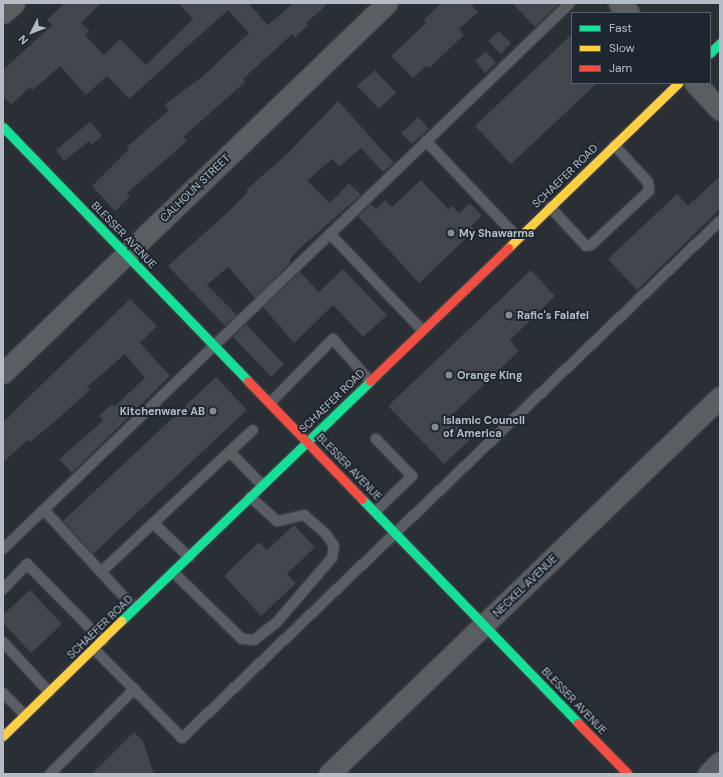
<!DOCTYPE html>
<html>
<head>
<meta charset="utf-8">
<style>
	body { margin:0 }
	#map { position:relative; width:723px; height:777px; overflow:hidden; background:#2a2f35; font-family:"DM Sans",sans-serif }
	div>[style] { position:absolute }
	.building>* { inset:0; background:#42464c }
	.roads { filter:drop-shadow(0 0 1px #484b50) drop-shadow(0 0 1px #484b50) }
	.lane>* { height:10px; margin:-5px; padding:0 5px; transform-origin:5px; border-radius:5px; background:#5a5e63 }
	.street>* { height:21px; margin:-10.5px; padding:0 10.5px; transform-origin:10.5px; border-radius:10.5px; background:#5a5e63 }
	.fast>* { height:9px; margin:-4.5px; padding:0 4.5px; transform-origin:4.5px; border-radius:4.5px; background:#16e098 }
	.slow>* { height:9px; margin:-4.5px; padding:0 4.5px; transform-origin:4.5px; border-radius:4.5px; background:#ffcf43 }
	.jam>* { height:9px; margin:-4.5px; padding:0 4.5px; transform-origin:4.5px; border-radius:4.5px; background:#f24e42 }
	.dots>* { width:11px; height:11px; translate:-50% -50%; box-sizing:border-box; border:2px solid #1e262f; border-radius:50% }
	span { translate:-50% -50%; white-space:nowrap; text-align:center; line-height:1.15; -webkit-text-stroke:4px #1e262f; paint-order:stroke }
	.street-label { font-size:11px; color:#b5bcc5 }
	.poi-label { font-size:11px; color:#b5bcc5; font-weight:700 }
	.left { translate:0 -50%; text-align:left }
	.right { translate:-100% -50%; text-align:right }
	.frame { position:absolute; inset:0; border:4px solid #b5bcc5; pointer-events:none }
	.legend { position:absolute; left:571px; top:12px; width:140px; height:72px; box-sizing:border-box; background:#1e262f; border:1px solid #5a626b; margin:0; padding:5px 7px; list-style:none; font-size:12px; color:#b5bcc5 }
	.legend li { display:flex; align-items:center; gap:8px; height:20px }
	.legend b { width:20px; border:1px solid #5a626b }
	.north { position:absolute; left:12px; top:12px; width:40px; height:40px; -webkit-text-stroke:3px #1e262f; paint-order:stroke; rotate:228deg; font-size:11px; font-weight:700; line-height:16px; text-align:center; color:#b5bcc5 }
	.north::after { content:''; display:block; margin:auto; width:14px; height:18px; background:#b5bcc5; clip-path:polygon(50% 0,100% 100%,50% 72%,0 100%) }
</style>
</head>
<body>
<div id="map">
	<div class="building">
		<div style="clip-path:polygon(65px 3px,101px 3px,81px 23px,89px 31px,85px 35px,104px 55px,120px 39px,146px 65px,193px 19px,178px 3px,248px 3px,268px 25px,293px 3px,329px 3px,306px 23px,308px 25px,295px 37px,292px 34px,243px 79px,245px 82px,183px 137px,187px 141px,127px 193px,130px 196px,115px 211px,92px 186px,129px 149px,127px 147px,169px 110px,164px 105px,203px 76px,249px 33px,228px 10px,129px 99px,107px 76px,86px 95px,60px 66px,33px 90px,30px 87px,11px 105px,3px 96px,3px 70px,52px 25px,47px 20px)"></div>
		<div style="clip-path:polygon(441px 3px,470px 3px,478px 12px,459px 29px,464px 35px,429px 68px,426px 66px,413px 78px,391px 56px,426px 23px,424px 20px)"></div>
		<div style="clip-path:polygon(512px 3px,560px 3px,535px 27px)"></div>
		<div style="clip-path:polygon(499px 31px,511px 43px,501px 54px,488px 41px)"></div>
		<div style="clip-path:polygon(572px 34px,572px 83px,597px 83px,511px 164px,475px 126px)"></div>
		<div style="clip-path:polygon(486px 51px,496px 63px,485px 73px,475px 61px)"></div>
		<div style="clip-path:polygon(375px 70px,396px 93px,379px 109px,357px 86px)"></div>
		<div style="clip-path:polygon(338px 101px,394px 163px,383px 172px,361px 148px,339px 167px,332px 159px,307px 181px,330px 203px,349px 183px,361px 195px,299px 249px,289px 260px,291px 262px,255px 298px,228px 267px,207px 285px,237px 315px,225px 326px,168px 266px,229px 211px,248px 192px,246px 190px,288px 153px)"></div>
		<div style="clip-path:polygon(418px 117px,429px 129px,412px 144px,401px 133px)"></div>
		<div style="clip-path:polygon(90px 122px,102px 136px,92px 145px,89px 141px,64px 161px,56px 150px)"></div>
		<div style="clip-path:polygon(720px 176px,720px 209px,637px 290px,608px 259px,677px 194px,688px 206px)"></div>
		<div style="clip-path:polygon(421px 180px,448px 209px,452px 206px,459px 213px,470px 203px,482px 216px,471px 226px,475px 230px,419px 283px,358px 216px,371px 204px,376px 209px,385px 200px,392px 207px)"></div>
		<div style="clip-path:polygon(343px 269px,387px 315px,363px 337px,333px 305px,294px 343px,263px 307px,300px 272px,319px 292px)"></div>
		<div style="clip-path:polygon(531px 270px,555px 296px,510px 340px,519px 351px,451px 416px,472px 438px,444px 464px,388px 406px)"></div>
		<div style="clip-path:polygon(130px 299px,157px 326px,140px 343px,170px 376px,72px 473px,59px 459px,103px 421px,99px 416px,112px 404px,114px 407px,145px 378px,125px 354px,87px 387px,90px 390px,53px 423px,30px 442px,28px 440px,3px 462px,3px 422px)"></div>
		<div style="clip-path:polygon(246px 324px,284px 364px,271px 377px,233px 337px)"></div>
		<div style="clip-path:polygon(216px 377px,247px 410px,93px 554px,63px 521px)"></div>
		<div style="clip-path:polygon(294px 525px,315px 547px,287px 574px,296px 583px,261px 616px,224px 576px,259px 542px,267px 550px)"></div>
		<div style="clip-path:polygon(30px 590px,62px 624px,31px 653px,3px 623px,3px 615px)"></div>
		<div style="clip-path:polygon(134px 732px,143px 741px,154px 774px,92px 774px)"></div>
	</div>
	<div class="roads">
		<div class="lane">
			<div style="left:426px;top:141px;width:134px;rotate:46.5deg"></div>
			<div style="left:550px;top:207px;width:53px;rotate:47.3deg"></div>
			<div style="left:586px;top:246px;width:5px;rotate:-11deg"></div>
			<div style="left:591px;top:245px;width:79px;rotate:-43deg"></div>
			<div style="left:649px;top:191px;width:9px;rotate:-96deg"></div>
			<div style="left:648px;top:182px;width:50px;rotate:-132.6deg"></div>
			<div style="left:330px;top:234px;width:133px;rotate:46.2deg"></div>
			<div style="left:270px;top:403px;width:90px;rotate:-45.5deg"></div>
			<div style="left:333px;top:339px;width:56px;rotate:48.6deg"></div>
			<div style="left:230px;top:452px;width:46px;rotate:45.9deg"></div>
			<div style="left:44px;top:510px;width:134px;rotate:47.4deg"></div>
			<div style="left:375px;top:512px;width:52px;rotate:-44.2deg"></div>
			<div style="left:412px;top:476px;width:52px;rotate:-134.2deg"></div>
			<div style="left:153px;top:523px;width:50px;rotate:43.4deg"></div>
			<div style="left:3px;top:549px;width:787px;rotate:-43.92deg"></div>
			<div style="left:101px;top:572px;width:208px;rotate:-43.1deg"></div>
			<div style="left:173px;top:572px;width:96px;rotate:44.2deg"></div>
			<div style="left:242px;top:639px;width:12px;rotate:5deg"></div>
			<div style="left:254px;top:640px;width:28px;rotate:-38deg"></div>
			<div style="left:276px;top:623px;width:86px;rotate:-49.3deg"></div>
			<div style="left:332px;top:558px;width:12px;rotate:-81deg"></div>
			<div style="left:334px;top:546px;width:14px;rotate:-124deg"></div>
			<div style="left:326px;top:534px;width:29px;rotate:-139deg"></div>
			<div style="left:304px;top:515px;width:28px;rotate:167deg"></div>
			<div style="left:277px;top:521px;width:36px;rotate:-138deg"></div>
			<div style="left:3px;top:589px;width:35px;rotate:-46deg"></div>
			<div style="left:27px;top:564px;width:108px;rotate:45.4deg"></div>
			<div style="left:3px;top:642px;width:68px;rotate:47.4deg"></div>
			<div style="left:94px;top:649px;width:125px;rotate:45.3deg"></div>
			<div style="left:182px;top:738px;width:746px;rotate:-43.86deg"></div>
			<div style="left:3px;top:693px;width:31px;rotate:45deg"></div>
			<div style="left:50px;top:774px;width:120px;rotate:-45.3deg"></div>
		</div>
		<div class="street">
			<div style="left:619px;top:3px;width:14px;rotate:45deg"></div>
			<div style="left:3px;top:13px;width:15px;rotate:-42deg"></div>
			<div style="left:695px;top:83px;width:37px;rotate:47deg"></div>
			<div style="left:3px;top:373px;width:533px;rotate:-43.94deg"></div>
			<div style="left:329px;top:774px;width:543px;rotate:-43.96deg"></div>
			<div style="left:708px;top:774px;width:17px;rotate:-45deg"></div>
		</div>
		<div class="fast">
			<div style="left:710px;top:53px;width:14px;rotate:-45deg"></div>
			<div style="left:3px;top:127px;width:353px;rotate:46deg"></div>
			<div style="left:362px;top:499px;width:311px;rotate:46deg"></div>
			<div style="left:121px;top:621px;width:346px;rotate:-43.9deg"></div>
		</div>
		<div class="slow">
			<div style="left:508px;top:248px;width:237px;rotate:-44.1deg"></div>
			<div style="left:3px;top:736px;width:165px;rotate:-44.3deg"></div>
		</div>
		<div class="jam">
			<div style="left:248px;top:381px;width:164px;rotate:46deg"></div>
			<div style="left:370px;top:381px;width:192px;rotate:-43.9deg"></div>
			<div style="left:578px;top:723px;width:71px;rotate:45.6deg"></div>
		</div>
	</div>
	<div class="dots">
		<div style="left:451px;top:233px;background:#848b93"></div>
		<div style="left:509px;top:315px;background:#848b93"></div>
		<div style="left:449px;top:375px;background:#848b93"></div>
		<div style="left:213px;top:411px;background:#848b93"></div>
		<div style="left:435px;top:427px;background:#848b93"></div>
	</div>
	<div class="street-label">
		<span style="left:565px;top:176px;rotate:-44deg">SCHAEFER ROAD</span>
		<span style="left:195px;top:188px;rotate:-44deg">CALHOUN STREET</span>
		<span style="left:124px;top:235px;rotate:46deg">BLESSER AVENUE</span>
		<span style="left:332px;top:401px;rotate:-44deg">SCHAEFER ROAD</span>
		<span style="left:349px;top:467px;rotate:46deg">BLESSER AVENUE</span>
		<span style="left:525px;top:586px;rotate:-44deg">NECKEL AVENUE</span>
		<span style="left:100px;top:627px;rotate:-44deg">SCHAEFER ROAD</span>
		<span style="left:574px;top:701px;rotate:46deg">BLESSER AVENUE</span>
	</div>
	<div class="poi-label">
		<span class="left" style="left:459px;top:233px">My Shawarma</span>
		<span class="left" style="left:517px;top:315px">Rafic's Falafel</span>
		<span class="left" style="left:457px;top:375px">Orange King</span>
		<span class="right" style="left:205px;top:411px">Kitchenware AB</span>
		<span class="left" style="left:443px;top:427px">Islamic Council<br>of America</span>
	</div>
	<div class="frame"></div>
	<ul class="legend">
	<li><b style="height:5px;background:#16e098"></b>Fast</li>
	<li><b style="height:5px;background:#ffcf43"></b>Slow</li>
	<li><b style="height:5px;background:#f24e42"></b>Jam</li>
	</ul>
	<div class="north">N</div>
</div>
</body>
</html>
